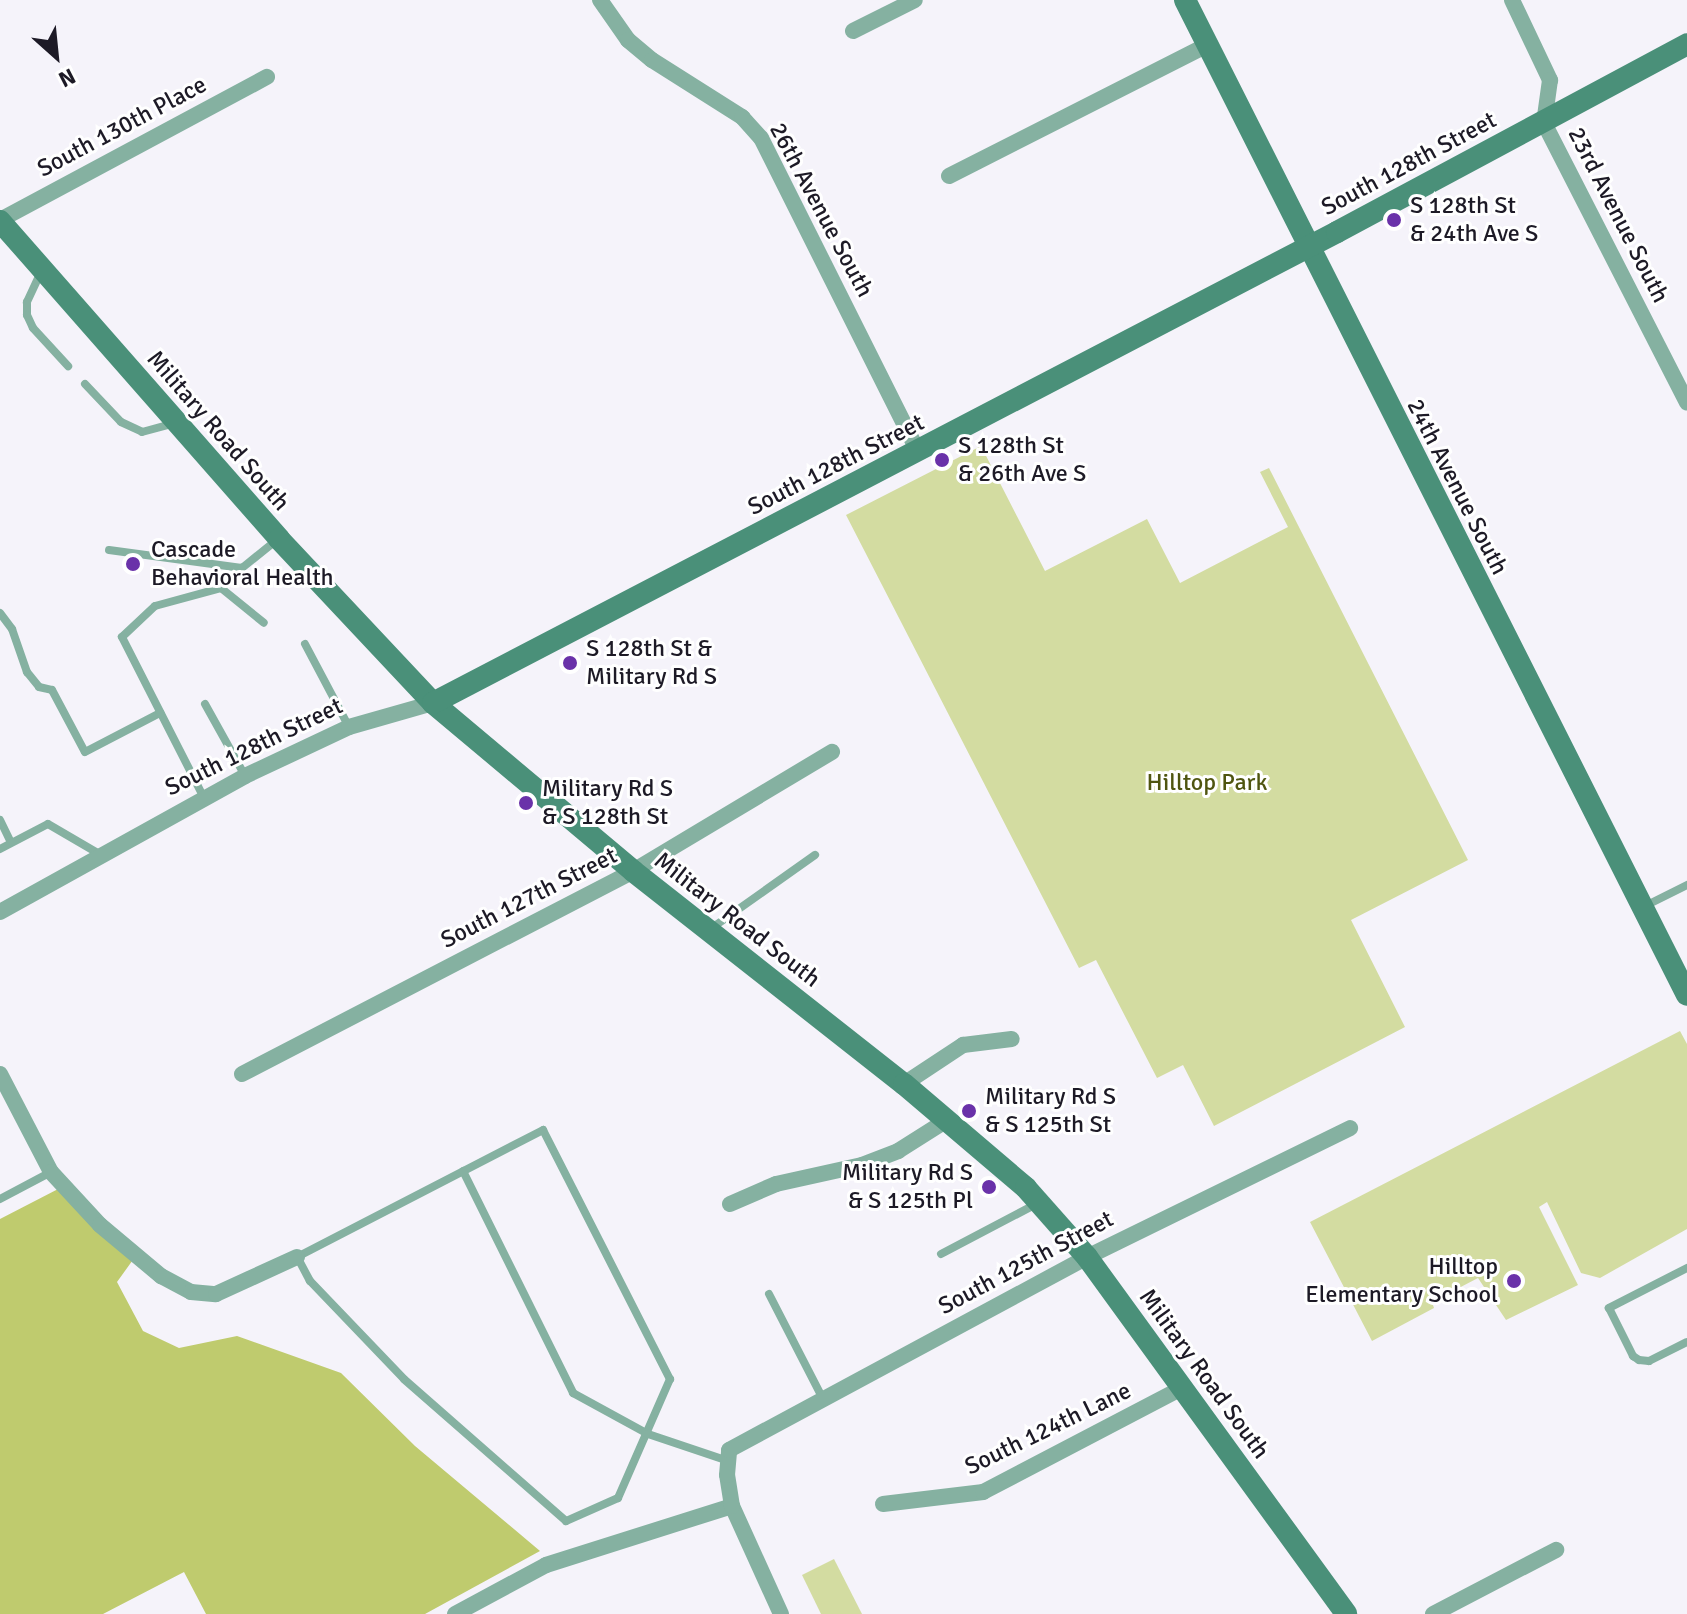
<!DOCTYPE html>
<html>
<head>
<meta charset="utf-8">
<style>
	body { margin:0 }
	#map { position:relative; width:1687px; height:1614px; overflow:hidden; background:#f5f3fa; font-family:Signika,sans-serif }
	div>[style] { position:absolute }
	.green>* { inset:0; background:#d3dca1 }
	.forest>* { inset:0; background:#bfcb6e }
	.lane>* { height:8px; margin:-4px; padding:0 4px; transform-origin:4px; border-radius:4px; background:#85b1a1 }
	.street>* { height:16px; margin:-8px; padding:0 8px; transform-origin:8px; border-radius:8px; background:#85b1a1 }
	.secondary>* { height:22px; margin:-11px; padding:0 11px; transform-origin:11px; border-radius:11px; background:#4a9079 }
	.dots>* { width:22px; height:22px; translate:-50% -50%; box-sizing:border-box; border:4px solid #fff; border-radius:50% }
	span { translate:-50% -50%; white-space:nowrap; text-align:center; line-height:1.15; -webkit-text-stroke:6px #fff; paint-order:stroke }
	.street-label { font-size:24px; color:#1d1a26 }
	.poi-label { font-size:24px; color:#1d1a26 }
	.left { translate:0 -50%; text-align:left }
	.right { translate:-100% -50%; text-align:right }
	.park-label { font-size:24px; color:#4f5510 }
	.north { position:absolute; left:16px; top:16px; width:80px; height:80px; -webkit-text-stroke:6px #fff; paint-order:stroke; rotate:153deg; font-size:22px; font-weight:700; line-height:32px; text-align:center; color:#1d1a26 }
	.north::after { content:''; display:block; margin:auto; width:28px; height:36px; background:#1d1a26; clip-path:polygon(50% 0,100% 100%,50% 72%,0 100%) }
</style>
</head>
<body>
<div id="map">
	<div class="green">
		<div style="clip-path:polygon(981px 446px,1045px 571px,1147px 519px,1180px 583px,1288px 527px,1260px 472px,1269px 468px,1468px 860px,1351px 920px,1405px 1027px,1214px 1126px,1183px 1065px,1157px 1078px,1096px 960px,1079px 968px,846px 515px)"></div>
		<div style="clip-path:polygon(1680px 1031px,1687px 1044px,1687px 1229px,1600px 1278px,1581px 1273px,1547px 1202px,1539px 1207px,1578px 1285px,1506px 1320px,1478px 1278px,1432px 1302px,1434px 1308px,1372px 1341px,1310px 1222px)"></div>
		<div style="clip-path:polygon(834px 1559px,862px 1614px,821px 1614px,802px 1575px)"></div>
	</div>
	<div class="forest">
		<div style="clip-path:polygon(62px 1187px,135px 1257px,117px 1282px,143px 1331px,179px 1348px,237px 1336px,341px 1373px,415px 1446px,540px 1551px,425px 1614px,206px 1614px,184px 1572px,103px 1614px,0 1614px,0 1219px)"></div>
	</div>
	<div class="lane">
		<div style="left:40px;top:274px;width:31px;rotate:115deg"></div>
		<div style="left:27px;top:302px;width:13px;rotate:90deg"></div>
		<div style="left:27px;top:315px;width:14px;rotate:65deg"></div>
		<div style="left:33px;top:328px;width:52px;rotate:47.4deg"></div>
		<div style="left:85px;top:384px;width:52px;rotate:46.5deg"></div>
		<div style="left:121px;top:422px;width:23px;rotate:25deg"></div>
		<div style="left:142px;top:432px;width:31px;rotate:-15deg"></div>
		<div style="left:109px;top:550px;width:134px;rotate:7.7deg"></div>
		<div style="left:242px;top:568px;width:46px;rotate:-38.9deg"></div>
		<div style="left:221px;top:588px;width:29px;rotate:-44deg"></div>
		<div style="left:0;top:613px;width:20px;rotate:53deg"></div>
		<div style="left:12px;top:629px;width:46px;rotate:70.8deg"></div>
		<div style="left:27px;top:672px;width:19px;rotate:51deg"></div>
		<div style="left:39px;top:687px;width:13px;rotate:13deg"></div>
		<div style="left:52px;top:690px;width:70px;rotate:62deg"></div>
		<div style="left:85px;top:752px;width:85px;rotate:-27.5deg"></div>
		<div style="left:305px;top:644px;width:94px;rotate:62.1deg"></div>
		<div style="left:205px;top:704px;width:82px;rotate:60.9deg"></div>
		<div style="left:204px;top:798px;width:181px;rotate:-117deg"></div>
		<div style="left:122px;top:637px;width:45px;rotate:-43.2deg"></div>
		<div style="left:155px;top:606px;width:68px;rotate:-15.3deg"></div>
		<div style="left:221px;top:588px;width:55px;rotate:39.1deg"></div>
		<div style="left:0;top:820px;width:25px;rotate:64deg"></div>
		<div style="left:0;top:849px;width:54px;rotate:-27.5deg"></div>
		<div style="left:48px;top:824px;width:61px;rotate:30.3deg"></div>
		<div style="left:1645px;top:906px;width:47px;rotate:-26.6deg"></div>
		<div style="left:709px;top:930px;width:130px;rotate:-35.3deg"></div>
		<div style="left:543px;top:1130px;width:280px;rotate:63deg"></div>
		<div style="left:670px;top:1379px;width:130px;rotate:113.6deg"></div>
		<div style="left:618px;top:1498px;width:57px;rotate:156.1deg"></div>
		<div style="left:566px;top:1521px;width:215px;rotate:-138.8deg"></div>
		<div style="left:404px;top:1379px;width:136px;rotate:-133.8deg"></div>
		<div style="left:310px;top:1281px;width:27px;rotate:-118deg"></div>
		<div style="left:297px;top:1257px;width:277px;rotate:-27.3deg"></div>
		<div style="left:463px;top:1171px;width:248px;rotate:63.6deg"></div>
		<div style="left:573px;top:1393px;width:85px;rotate:28.7deg"></div>
		<div style="left:648px;top:1434px;width:84px;rotate:18.6deg"></div>
		<div style="left:0;top:1199px;width:58px;rotate:-27.9deg"></div>
		<div style="left:941px;top:1254px;width:110px;rotate:-27.7deg"></div>
		<div style="left:1687px;top:1268px;width:88px;rotate:152.9deg"></div>
		<div style="left:1609px;top:1308px;width:54px;rotate:63.4deg"></div>
		<div style="left:1633px;top:1356px;width:7px;rotate:34deg"></div>
		<div style="left:1639px;top:1360px;width:10px;rotate:6deg"></div>
		<div style="left:1649px;top:1361px;width:42px;rotate:-26.6deg"></div>
		<div style="left:769px;top:1294px;width:118px;rotate:62.8deg"></div>
	</div>
	<div class="street">
		<div style="left:600px;top:0;width:49px;rotate:55deg"></div>
		<div style="left:628px;top:40px;width:31px;rotate:40deg"></div>
		<div style="left:652px;top:60px;width:107px;rotate:32.3deg"></div>
		<div style="left:742px;top:117px;width:28px;rotate:48deg"></div>
		<div style="left:761px;top:138px;width:351px;rotate:63.4deg"></div>
		<div style="left:1512px;top:0;width:89px;rotate:64.6deg"></div>
		<div style="left:1550px;top:80px;width:43px;rotate:97.9deg"></div>
		<div style="left:1544px;top:123px;width:314px;rotate:62.9deg"></div>
		<div style="left:853px;top:31px;width:69px;rotate:-26.6deg"></div>
		<div style="left:949px;top:176px;width:289px;rotate:-26.9deg"></div>
		<div style="left:0;top:220px;width:303px;rotate:-28.2deg"></div>
		<div style="left:0;top:912px;width:280px;rotate:-29deg"></div>
		<div style="left:245px;top:776px;width:115px;rotate:-25.2deg"></div>
		<div style="left:349px;top:727px;width:87px;rotate:-15.9deg"></div>
		<div style="left:0;top:1074px;width:110px;rotate:62.5deg"></div>
		<div style="left:51px;top:1172px;width:72px;rotate:47.2deg"></div>
		<div style="left:100px;top:1225px;width:80px;rotate:39.9deg"></div>
		<div style="left:161px;top:1276px;width:34px;rotate:28deg"></div>
		<div style="left:191px;top:1292px;width:25px;rotate:5deg"></div>
		<div style="left:216px;top:1294px;width:89px;rotate:-24.6deg"></div>
		<div style="left:242px;top:1074px;width:441px;rotate:-27.4deg"></div>
		<div style="left:633px;top:871px;width:232px;rotate:-30.9deg"></div>
		<div style="left:904px;top:1084px;width:71px;rotate:-33.5deg"></div>
		<div style="left:963px;top:1045px;width:49px;rotate:-7deg"></div>
		<div style="left:730px;top:1204px;width:50px;rotate:-23.5deg"></div>
		<div style="left:776px;top:1184px;width:88px;rotate:-12.5deg"></div>
		<div style="left:862px;top:1165px;width:39px;rotate:-21deg"></div>
		<div style="left:898px;top:1151px;width:58px;rotate:-32.3deg"></div>
		<div style="left:883px;top:1504px;width:101px;rotate:-6.8deg"></div>
		<div style="left:983px;top:1492px;width:225px;rotate:-27.6deg"></div>
		<div style="left:455px;top:1614px;width:103px;rotate:-28.3deg"></div>
		<div style="left:546px;top:1565px;width:195px;rotate:-17.6deg"></div>
		<div style="left:781px;top:1614px;width:119px;rotate:-114.4deg"></div>
		<div style="left:732px;top:1506px;width:31px;rotate:-99deg"></div>
		<div style="left:727px;top:1475px;width:25px;rotate:-85deg"></div>
		<div style="left:729px;top:1450px;width:407px;rotate:-28.3deg"></div>
		<div style="left:1087px;top:1257px;width:293px;rotate:-26.1deg"></div>
		<div style="left:1433px;top:1614px;width:139px;rotate:-27.5deg"></div>
	</div>
	<div class="secondary">
		<div style="left:1185px;top:0;width:1114px;rotate:63.23deg"></div>
		<div style="left:0;top:221px;width:423px;rotate:48.7deg"></div>
		<div style="left:279px;top:539px;width:225px;rotate:46.8deg"></div>
		<div style="left:433px;top:703px;width:261px;rotate:40deg"></div>
		<div style="left:633px;top:871px;width:345px;rotate:38.2deg"></div>
		<div style="left:904px;top:1084px;width:160px;rotate:40.4deg"></div>
		<div style="left:1026px;top:1188px;width:92px;rotate:48.5deg"></div>
		<div style="left:1087px;top:1257px;width:441px;rotate:54deg"></div>
		<div style="left:433px;top:703px;width:1019px;rotate:-27.52deg"></div>
		<div style="left:1337px;top:232px;width:397px;rotate:-28.2deg"></div>
	</div>
	<div class="dots">
		<div style="left:1394px;top:220px;background:#6a32a9"></div>
		<div style="left:942px;top:460px;background:#6a32a9"></div>
		<div style="left:133px;top:564px;background:#6a32a9"></div>
		<div style="left:570px;top:663px;background:#6a32a9"></div>
		<div style="left:526px;top:803px;background:#6a32a9"></div>
		<div style="left:969px;top:1111px;background:#6a32a9"></div>
		<div style="left:989px;top:1187px;background:#6a32a9"></div>
		<div style="left:1514px;top:1281px;background:#6a32a9"></div>
	</div>
	<div class="street-label">
		<span style="left:122px;top:127px;rotate:-28deg">South 130th Place</span>
		<span style="left:1409px;top:164px;rotate:-28deg">South 128th Street</span>
		<span style="left:821px;top:210px;rotate:62deg">26th Avenue South</span>
		<span style="left:1618px;top:215px;rotate:63deg">23rd Avenue South</span>
		<span style="left:218px;top:431px;rotate:49deg">Military Road South</span>
		<span style="left:836px;top:465px;rotate:-27deg">South 128th Street</span>
		<span style="left:1457px;top:487px;rotate:63deg">24th Avenue South</span>
		<span style="left:254px;top:747px;rotate:-26deg">South 128th Street</span>
		<span style="left:529px;top:898px;rotate:-27deg">South 127th Street</span>
		<span style="left:737px;top:920px;rotate:38deg">Military Road South</span>
		<span style="left:1026px;top:1263px;rotate:-28deg">South 125th Street</span>
		<span style="left:1204px;top:1374px;rotate:54deg">Military Road South</span>
		<span style="left:1048px;top:1429px;rotate:-26deg">South 124th Lane</span>
	</div>
	<div class="poi-label">
		<span class="left" style="left:1410px;top:220px">S 128th St<br>&amp; 24th Ave S</span>
		<span class="left" style="left:958px;top:460px">S 128th St<br>&amp; 26th Ave S</span>
		<span class="left" style="left:151px;top:564px">Cascade<br>Behavioral Health</span>
		<span class="left" style="left:586px;top:663px">S 128th St &amp;<br>Military Rd S</span>
		<span class="left" style="left:542px;top:803px">Military Rd S<br>&amp; S 128th St</span>
		<span class="left" style="left:985px;top:1111px">Military Rd S<br>&amp; S 125th St</span>
		<span class="right" style="left:973px;top:1187px">Military Rd S<br>&amp; S 125th Pl</span>
		<span class="right" style="left:1498px;top:1281px">Hilltop<br>Elementary School</span>
	</div>
	<div class="park-label">
		<span style="left:1207px;top:783px">Hilltop Park</span>
	</div>
	<div class="north">N</div>
</div>
</body>
</html>
